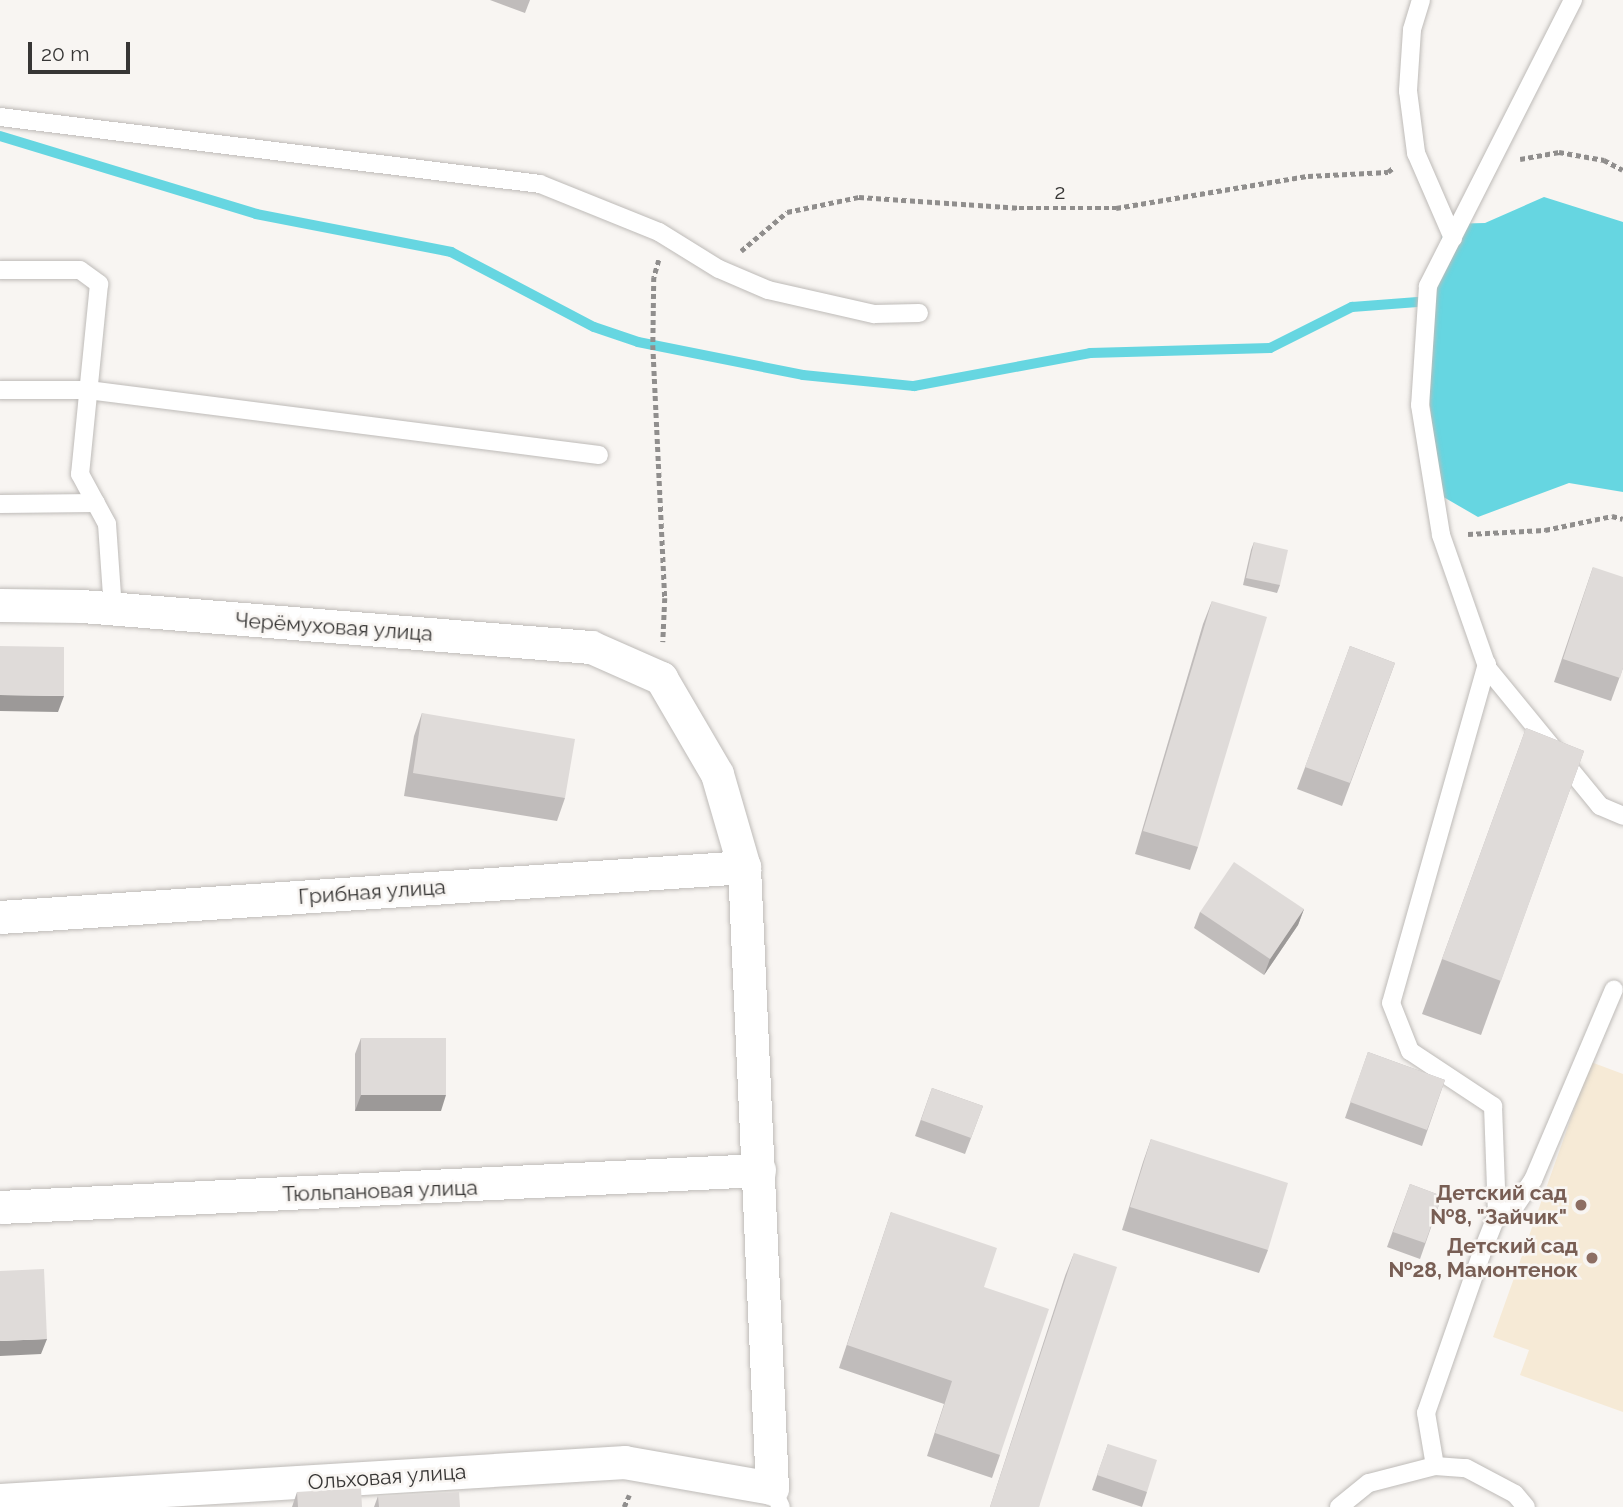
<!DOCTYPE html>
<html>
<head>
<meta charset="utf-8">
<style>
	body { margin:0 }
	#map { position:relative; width:1623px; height:1507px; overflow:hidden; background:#f8f5f2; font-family:Raleway,sans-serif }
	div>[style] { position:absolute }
	.education>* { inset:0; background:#f6ead6 }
	.water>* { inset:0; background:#66d6e1 }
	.stream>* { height:10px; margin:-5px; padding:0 5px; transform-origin:5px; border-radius:5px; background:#66d6e1 }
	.path>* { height:4.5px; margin-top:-2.25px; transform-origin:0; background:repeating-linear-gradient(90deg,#908e8d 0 5px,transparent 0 8.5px) }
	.roads { filter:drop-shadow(0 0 2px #bebbb8) drop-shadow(0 0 2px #bebbb8) }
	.service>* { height:18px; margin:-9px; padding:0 9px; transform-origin:9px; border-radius:9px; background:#fff }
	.minor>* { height:33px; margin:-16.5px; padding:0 16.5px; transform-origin:16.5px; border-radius:16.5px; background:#fff }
	.wall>* { inset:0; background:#c0bcbb }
	.shaded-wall>* { inset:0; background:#9c9998 }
	.building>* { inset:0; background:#dfdbd9 }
	.dots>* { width:19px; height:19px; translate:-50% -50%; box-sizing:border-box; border:4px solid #f8f5f2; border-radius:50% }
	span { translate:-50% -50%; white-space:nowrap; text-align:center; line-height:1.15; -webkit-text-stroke:5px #f8f5f2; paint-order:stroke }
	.street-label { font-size:21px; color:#373635 }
	.education-label { font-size:21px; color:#785e54; font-weight:700 }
	.right { translate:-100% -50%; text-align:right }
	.scale { position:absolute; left:28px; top:42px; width:102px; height:32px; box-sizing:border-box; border:4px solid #373635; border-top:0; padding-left:9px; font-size:21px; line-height:24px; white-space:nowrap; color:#373635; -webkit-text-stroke:5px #f8f5f2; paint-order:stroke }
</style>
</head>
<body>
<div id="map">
	<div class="education">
		<div style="clip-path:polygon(1591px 1062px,1623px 1074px,1623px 1412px,1520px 1375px,1529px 1350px,1493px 1337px)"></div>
	</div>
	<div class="water">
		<div style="clip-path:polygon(1544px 197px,1623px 222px,1623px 492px,1569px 483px,1478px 517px,1440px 495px,1427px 380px,1443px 224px,1485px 223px)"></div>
	</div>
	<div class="stream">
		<div style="left:0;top:136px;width:268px;rotate:16.9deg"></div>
		<div style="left:256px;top:214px;width:199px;rotate:11deg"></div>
		<div style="left:451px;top:252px;width:161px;rotate:27.7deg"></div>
		<div style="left:594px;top:327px;width:46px;rotate:18.8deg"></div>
		<div style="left:638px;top:342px;width:168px;rotate:11.3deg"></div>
		<div style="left:803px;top:375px;width:112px;rotate:5.7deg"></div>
		<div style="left:914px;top:386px;width:179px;rotate:-10.6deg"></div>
		<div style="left:1090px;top:353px;width:180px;rotate:-1.6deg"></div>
		<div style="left:1270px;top:348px;width:92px;rotate:-26.6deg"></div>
		<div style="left:1352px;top:307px;width:79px;rotate:-4.3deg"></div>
	</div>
	<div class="path">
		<div style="left:1520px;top:159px;width:40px;rotate:-10deg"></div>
		<div style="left:1559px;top:152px;width:46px;rotate:10.1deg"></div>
		<div style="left:1604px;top:160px;width:21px;rotate:28deg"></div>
		<div style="left:741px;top:251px;width:60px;rotate:-40.3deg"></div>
		<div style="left:787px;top:212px;width:74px;rotate:-11.8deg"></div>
		<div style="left:859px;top:197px;width:160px;rotate:3.9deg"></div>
		<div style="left:1019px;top:208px;width:97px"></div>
		<div style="left:1116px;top:208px;width:195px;rotate:-9.5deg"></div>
		<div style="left:1308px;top:176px;width:80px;rotate:-2.9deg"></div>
		<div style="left:1388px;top:172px;width:8px;rotate:-40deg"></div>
		<div style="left:659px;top:260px;width:18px;rotate:106deg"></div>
		<div style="left:654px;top:277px;width:68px;rotate:90.8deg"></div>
		<div style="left:653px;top:345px;width:253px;rotate:87.3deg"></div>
		<div style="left:665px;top:598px;width:44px;rotate:92.6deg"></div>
		<div style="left:1468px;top:534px;width:77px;rotate:-3deg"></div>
		<div style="left:1545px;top:530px;width:68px;rotate:-11.8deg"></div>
		<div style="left:1612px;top:516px;width:11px;rotate:15deg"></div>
		<div style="left:624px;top:1507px;width:13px;rotate:-67deg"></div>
	</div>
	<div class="roads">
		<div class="service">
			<div style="left:1421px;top:0;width:31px;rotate:107deg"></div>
			<div style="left:1412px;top:30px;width:61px;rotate:93.8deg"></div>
			<div style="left:1408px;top:91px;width:63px;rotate:82.6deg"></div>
			<div style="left:1416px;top:153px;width:93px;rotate:66.5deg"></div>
			<div style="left:1573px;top:0;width:321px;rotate:116.9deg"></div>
			<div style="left:1428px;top:286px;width:119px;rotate:93.8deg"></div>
			<div style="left:1420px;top:405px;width:132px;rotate:80.8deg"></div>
			<div style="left:1441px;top:535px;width:142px;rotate:70.7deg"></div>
			<div style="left:1488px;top:669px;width:177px;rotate:50.7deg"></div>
			<div style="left:1600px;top:806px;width:25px;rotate:23deg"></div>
			<div style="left:0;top:117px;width:544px;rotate:7.07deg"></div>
			<div style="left:540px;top:184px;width:128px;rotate:22deg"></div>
			<div style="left:659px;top:232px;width:70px;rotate:31.7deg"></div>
			<div style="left:719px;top:269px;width:53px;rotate:23.2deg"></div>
			<div style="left:768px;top:290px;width:109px;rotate:12.8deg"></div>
			<div style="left:874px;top:314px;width:45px;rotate:-1.3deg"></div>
			<div style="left:0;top:270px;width:80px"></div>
			<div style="left:80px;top:270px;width:24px;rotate:36deg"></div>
			<div style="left:99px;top:284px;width:191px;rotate:95.7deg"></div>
			<div style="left:80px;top:474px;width:57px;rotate:61.6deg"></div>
			<div style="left:107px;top:524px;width:86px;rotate:86deg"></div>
			<div style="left:0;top:390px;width:88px"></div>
			<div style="left:88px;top:390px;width:515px;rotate:7.25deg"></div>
			<div style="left:0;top:504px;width:96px;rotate:-0.6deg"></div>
			<div style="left:1487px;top:664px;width:352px;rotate:105.8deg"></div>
			<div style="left:1391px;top:1003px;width:52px;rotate:68.4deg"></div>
			<div style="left:1410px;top:1051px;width:100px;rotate:33.5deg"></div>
			<div style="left:1493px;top:1106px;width:110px;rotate:87.9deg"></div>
			<div style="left:1435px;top:1466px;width:54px;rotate:-99.6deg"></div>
			<div style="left:1426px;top:1413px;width:167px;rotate:-70.8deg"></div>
			<div style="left:1481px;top:1255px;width:41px;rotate:-68.5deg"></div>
			<div style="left:1496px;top:1217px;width:20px;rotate:-27deg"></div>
			<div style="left:1514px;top:1208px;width:34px;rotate:-56deg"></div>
			<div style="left:1533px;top:1180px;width:207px;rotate:-67deg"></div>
			<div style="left:772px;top:1488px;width:21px;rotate:65deg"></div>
			<div style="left:1339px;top:1507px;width:38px;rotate:-39deg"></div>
			<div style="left:1369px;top:1483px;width:68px;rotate:-14.4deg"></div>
			<div style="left:1435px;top:1466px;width:31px;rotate:4deg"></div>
			<div style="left:1466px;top:1468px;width:55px;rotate:28deg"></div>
			<div style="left:1515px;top:1494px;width:17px;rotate:50deg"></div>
		</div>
		<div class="minor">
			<div style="left:0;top:605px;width:82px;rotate:0.7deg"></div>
			<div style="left:82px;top:606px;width:511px;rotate:4.61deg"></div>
			<div style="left:591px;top:647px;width:77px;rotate:23.9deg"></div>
			<div style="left:661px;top:678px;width:111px;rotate:59.7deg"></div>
			<div style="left:717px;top:774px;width:97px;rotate:73.8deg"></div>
			<div style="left:744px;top:867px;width:622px;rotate:87.42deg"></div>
			<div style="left:772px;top:1488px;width:149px;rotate:-170deg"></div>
			<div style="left:625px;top:1462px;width:626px;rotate:176.52deg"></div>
			<div style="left:0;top:917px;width:746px;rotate:-3.84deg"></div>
			<div style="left:0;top:1207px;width:760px;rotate:-2.79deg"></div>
		</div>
	</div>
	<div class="wall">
		<div style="clip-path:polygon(490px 0,530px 0,525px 13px)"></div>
		<div style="clip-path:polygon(1254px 542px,1280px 585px,1277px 593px,1243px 585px,1251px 550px)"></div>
		<div style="clip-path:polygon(1593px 567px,1623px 668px,1611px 701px,1554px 682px)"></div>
		<div style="clip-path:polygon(1212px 601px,1198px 847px,1190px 870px,1135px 854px,1203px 624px)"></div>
		<div style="clip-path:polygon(1350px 646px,1395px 663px,1342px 806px,1297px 789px)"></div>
		<div style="clip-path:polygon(422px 713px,565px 798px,557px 821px,404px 796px,414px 736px)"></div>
		<div style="clip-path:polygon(1526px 728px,1584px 751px,1481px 1035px,1422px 1014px)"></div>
		<div style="clip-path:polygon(1304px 909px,1298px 925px,1264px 975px,1194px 928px,1200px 912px)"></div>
		<div style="clip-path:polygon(361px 1038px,441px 1111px,355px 1111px,355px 1054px)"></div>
		<div style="clip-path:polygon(1368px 1052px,1445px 1080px,1422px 1146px,1345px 1118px)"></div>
		<div style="clip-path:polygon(932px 1088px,983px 1106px,965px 1154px,915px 1136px)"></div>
		<div style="clip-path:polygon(1151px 1139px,1268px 1250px,1259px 1273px,1122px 1230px,1143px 1162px)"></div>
		<div style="clip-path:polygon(1410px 1184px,1442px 1196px,1420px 1259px,1387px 1247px)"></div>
		<div style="clip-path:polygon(891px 1212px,984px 1287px,1000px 1455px,992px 1478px,927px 1456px,944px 1404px,839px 1368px)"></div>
		<div style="clip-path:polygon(1074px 1253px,1039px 1507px,990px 1507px,1065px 1276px)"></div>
		<div style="clip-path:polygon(1108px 1444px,1147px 1492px,1142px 1507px,1092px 1490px)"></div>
		<div style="clip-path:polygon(297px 1492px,362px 1507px,292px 1507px)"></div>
		<div style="clip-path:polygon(378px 1496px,460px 1507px,374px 1507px)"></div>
	</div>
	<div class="shaded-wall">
		<div style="clip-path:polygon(0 695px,64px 696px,58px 712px,0 711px)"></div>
		<div style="clip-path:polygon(1304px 909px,1298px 925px,1264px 975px,1270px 959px)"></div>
		<div style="clip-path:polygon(361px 1095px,446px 1095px,441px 1111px,355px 1111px)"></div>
		<div style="clip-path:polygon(47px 1339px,41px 1354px,0 1356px,0 1341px)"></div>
	</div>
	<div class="building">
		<div style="clip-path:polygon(1254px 542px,1288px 550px,1280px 585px,1246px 578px)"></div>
		<div style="clip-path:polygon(1593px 567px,1623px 577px,1623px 668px,1620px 678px,1563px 659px)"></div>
		<div style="clip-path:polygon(1212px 601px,1267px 617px,1198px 847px,1143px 831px)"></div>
		<div style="clip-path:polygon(0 646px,64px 647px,64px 696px,0 695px)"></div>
		<div style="clip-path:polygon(1350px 646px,1395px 663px,1350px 783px,1305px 767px)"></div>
		<div style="clip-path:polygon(422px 713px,575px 739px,565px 798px,413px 773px)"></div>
		<div style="clip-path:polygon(1526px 728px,1584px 751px,1501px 981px,1442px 959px)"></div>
		<div style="clip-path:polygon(1234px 862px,1304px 909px,1270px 959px,1200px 912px)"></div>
		<div style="clip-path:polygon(361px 1038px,446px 1038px,446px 1095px,361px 1095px)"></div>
		<div style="clip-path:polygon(1368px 1052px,1445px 1080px,1427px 1130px,1350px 1102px)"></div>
		<div style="clip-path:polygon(932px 1088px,983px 1106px,971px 1138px,921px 1120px)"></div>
		<div style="clip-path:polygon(1151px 1139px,1288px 1183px,1268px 1250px,1130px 1207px)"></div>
		<div style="clip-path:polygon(1410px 1184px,1442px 1196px,1425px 1243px,1393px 1232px)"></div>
		<div style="clip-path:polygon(891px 1212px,997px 1248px,984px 1287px,1049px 1309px,1000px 1455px,935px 1433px,952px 1381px,847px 1345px)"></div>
		<div style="clip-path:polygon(1074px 1253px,1117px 1267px,1039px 1507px,990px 1507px)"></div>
		<div style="clip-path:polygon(44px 1269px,47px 1339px,0 1341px,0 1271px)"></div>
		<div style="clip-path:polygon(1108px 1444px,1157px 1460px,1147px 1492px,1097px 1475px)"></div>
		<div style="clip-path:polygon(361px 1488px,362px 1507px,298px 1507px,297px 1492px)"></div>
		<div style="clip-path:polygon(459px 1492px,460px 1507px,379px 1507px,378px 1496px)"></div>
	</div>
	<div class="dots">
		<div style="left:1581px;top:1205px;background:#8d6e63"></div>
		<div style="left:1592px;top:1258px;background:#8d6e63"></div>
	</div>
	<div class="street-label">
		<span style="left:1060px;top:192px">2</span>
		<span style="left:334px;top:627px;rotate:4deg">Черёмуховая улица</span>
		<span style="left:372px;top:892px;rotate:-4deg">Грибная улица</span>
		<span style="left:380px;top:1191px;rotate:-2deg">Тюльпановая улица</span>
		<span style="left:387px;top:1477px;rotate:-4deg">Ольховая улица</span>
	</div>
	<div class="education-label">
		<span class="right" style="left:1567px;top:1205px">Детский сад<br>№8, "Зайчик"</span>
		<span class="right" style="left:1578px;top:1258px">Детский сад<br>№28, Мамонтенок</span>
	</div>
	<div class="scale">20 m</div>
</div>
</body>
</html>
